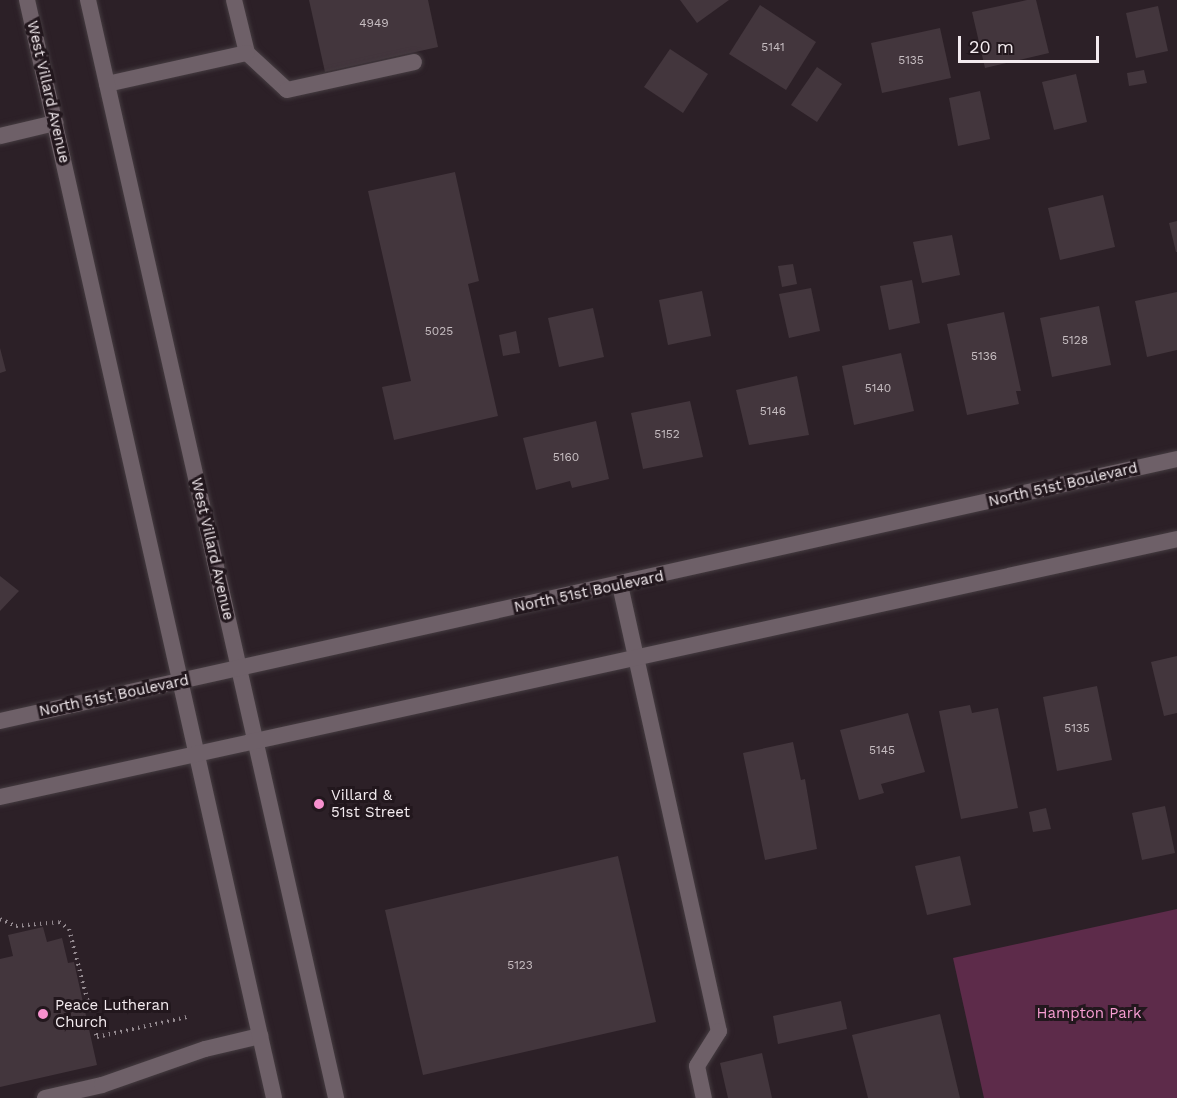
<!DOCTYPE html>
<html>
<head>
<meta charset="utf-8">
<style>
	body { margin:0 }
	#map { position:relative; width:1177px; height:1098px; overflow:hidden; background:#2c2027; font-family:"Work Sans",sans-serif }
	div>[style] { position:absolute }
	.green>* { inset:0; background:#5d2b4a }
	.building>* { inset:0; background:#43363d }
	.path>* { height:4px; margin-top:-2px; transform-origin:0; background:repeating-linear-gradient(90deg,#93898f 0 1.5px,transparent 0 6px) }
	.roads { filter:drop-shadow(0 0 2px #453c41) drop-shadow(0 0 2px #453c41) }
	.service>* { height:16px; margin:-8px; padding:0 8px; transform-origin:8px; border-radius:8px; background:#6e6068 }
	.tertiary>* { height:16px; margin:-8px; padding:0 8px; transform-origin:8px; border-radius:8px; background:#6e6068 }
	.dots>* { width:16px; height:16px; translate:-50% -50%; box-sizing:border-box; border:3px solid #22171d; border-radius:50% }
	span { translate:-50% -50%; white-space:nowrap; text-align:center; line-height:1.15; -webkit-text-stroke:6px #22171d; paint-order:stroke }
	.number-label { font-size:12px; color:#c7bec2 }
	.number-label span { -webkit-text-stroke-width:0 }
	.street-label { font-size:15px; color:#f3ebef }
	.poi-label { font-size:15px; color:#f3ebef }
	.left { translate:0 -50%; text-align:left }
	.park-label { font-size:15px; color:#f89ed3 }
	.scale { position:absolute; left:958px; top:36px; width:141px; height:27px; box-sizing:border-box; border:3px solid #f3ebef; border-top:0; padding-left:8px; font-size:18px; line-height:21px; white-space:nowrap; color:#f3ebef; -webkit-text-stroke:4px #22171d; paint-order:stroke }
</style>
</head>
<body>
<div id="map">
	<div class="green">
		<div style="clip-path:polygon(1177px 909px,1177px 1098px,984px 1098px,953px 958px)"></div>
	</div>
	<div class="building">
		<div style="clip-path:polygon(309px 0,428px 0,438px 47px,325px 72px)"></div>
		<div style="clip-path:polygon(680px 0,729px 0,697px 23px)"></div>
		<div style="clip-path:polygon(1027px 0,1036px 0,1049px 53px,985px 68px,972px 12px)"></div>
		<div style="clip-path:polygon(760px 5px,816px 42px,786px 90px,729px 54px)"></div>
		<div style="clip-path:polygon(1158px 6px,1168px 51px,1136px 58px,1126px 13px)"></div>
		<div style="clip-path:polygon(940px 28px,951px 78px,882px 93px,871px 43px)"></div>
		<div style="clip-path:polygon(670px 49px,708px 74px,683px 113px,644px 87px)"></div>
		<div style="clip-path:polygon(817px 67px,842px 84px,817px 122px,791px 105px)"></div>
		<div style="clip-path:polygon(1144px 70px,1147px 83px,1129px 86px,1127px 73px)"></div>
		<div style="clip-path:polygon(1076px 74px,1087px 122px,1054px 130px,1042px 82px)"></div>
		<div style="clip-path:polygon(980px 91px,990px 139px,958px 146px,949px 98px)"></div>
		<div style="clip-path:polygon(455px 172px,479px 281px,468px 284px,498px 416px,394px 440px,382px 387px,411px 381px,368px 191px)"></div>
		<div style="clip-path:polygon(1103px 195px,1115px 247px,1060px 260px,1048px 208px)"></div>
		<div style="clip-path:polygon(1177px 221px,1177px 252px,1176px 252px,1169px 223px)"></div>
		<div style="clip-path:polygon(952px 235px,960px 275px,922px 283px,913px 242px)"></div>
		<div style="clip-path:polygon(793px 264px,797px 284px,782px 287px,778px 266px)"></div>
		<div style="clip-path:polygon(912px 280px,920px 323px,889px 330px,880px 286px)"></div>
		<div style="clip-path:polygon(811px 288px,820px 331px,789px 338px,779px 294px)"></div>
		<div style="clip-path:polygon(702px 291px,711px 336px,668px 345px,659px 300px)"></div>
		<div style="clip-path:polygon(1177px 292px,1177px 350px,1147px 357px,1135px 301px)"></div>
		<div style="clip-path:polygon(1099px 306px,1111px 365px,1052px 377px,1040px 318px)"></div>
		<div style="clip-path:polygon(593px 308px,604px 357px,559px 367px,548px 318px)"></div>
		<div style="clip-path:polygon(1004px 312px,1021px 391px,1016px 391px,1019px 404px,967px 415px,947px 324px)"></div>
		<div style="clip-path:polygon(516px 331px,520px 353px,503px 356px,499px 335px)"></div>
		<div style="clip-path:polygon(0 348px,6px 371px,0 373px)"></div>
		<div style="clip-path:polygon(901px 353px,914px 411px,854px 425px,842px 366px)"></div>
		<div style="clip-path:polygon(797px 376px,809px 435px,749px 445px,736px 390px)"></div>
		<div style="clip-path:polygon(690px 401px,703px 457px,643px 469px,631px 413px)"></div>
		<div style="clip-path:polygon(596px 421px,609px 479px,572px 488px,570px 481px,536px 490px,523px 438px)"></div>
		<div style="clip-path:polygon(0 576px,19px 591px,0 611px)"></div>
		<div style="clip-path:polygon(1177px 656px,1177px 713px,1164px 716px,1151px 662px)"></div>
		<div style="clip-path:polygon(1097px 686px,1112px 760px,1057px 771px,1043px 697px)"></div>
		<div style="clip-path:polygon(970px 705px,972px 713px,998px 708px,1018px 808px,961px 819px,939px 711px)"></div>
		<div style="clip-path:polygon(908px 713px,925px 772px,881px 784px,884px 793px,859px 800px,840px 730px)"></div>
		<div style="clip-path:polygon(793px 742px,801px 780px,805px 779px,817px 849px,765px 860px,743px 753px)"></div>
		<div style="clip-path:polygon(1165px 806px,1175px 853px,1142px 860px,1132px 813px)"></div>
		<div style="clip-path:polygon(1046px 808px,1051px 829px,1033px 832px,1029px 812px)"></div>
		<div style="clip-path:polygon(618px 856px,656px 1022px,423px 1075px,385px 910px)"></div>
		<div style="clip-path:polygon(960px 856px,971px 905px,927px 915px,915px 866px)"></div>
		<div style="clip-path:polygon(43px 927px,47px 942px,62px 938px,68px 963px,74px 962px,97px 1065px,0 1087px,0 959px,13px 956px,8px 935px)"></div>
		<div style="clip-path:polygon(841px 1001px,847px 1029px,778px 1044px,773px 1016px)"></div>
		<div style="clip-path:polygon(940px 1014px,960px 1098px,868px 1098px,852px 1035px)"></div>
		<div style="clip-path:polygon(762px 1053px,772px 1098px,728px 1098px,720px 1063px)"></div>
	</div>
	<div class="path">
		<div style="left:0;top:919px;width:17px;rotate:24deg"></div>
		<div style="left:16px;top:926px;width:43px;rotate:-5.3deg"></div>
		<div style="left:59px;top:922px;width:12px;rotate:35deg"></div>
		<div style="left:69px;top:929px;width:112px;rotate:75.5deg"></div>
		<div style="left:97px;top:1037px;width:92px;rotate:-12.5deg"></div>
	</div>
	<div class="roads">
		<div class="service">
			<div style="left:234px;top:0;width:55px;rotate:76.2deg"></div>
			<div style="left:247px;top:53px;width:54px;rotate:42.8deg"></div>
			<div style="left:287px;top:90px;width:130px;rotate:-12.4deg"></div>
			<div style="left:107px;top:84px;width:143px;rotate:-12.5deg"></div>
			<div style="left:0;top:136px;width:57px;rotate:-13.3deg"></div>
			<div style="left:620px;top:585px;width:457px;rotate:77.5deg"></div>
			<div style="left:719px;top:1031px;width:41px;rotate:122.2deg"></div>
			<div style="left:697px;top:1066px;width:33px;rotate:78deg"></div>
			<div style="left:45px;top:1098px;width:58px;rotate:-12.8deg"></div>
			<div style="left:102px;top:1085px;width:109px;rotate:-19.3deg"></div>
			<div style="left:205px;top:1049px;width:57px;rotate:-13.3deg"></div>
		</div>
		<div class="tertiary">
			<div style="left:27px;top:0;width:1125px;rotate:77.32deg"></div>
			<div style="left:88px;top:0;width:1126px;rotate:77.27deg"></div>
			<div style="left:0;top:721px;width:1206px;rotate:-12.55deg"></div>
			<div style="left:0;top:797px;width:1205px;rotate:-12.36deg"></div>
		</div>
	</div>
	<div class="dots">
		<div style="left:319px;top:804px;background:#f790ce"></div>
		<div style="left:43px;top:1014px;background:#f790ce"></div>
	</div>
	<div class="number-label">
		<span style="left:374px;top:24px">4949</span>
		<span style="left:773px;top:48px">5141</span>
		<span style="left:911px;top:61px">5135</span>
		<span style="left:439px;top:332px">5025</span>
		<span style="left:1075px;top:341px">5128</span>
		<span style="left:984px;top:357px">5136</span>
		<span style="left:878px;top:389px">5140</span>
		<span style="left:773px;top:412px">5146</span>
		<span style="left:667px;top:435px">5152</span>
		<span style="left:566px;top:458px">5160</span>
		<span style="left:1077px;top:729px">5135</span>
		<span style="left:882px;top:751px">5145</span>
		<span style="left:520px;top:966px">5123</span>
	</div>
	<div class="street-label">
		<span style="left:48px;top:92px;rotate:77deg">West Villard Avenue</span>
		<span style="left:1063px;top:485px;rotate:-13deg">North 51st Boulevard</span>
		<span style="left:212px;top:549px;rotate:77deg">West Villard Avenue</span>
		<span style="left:589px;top:592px;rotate:-12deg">North 51st Boulevard</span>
		<span style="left:114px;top:696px;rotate:-12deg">North 51st Boulevard</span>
	</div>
	<div class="poi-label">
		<span class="left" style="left:331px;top:804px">Villard &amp;<br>51st Street</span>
		<span class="left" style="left:55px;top:1014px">Peace Lutheran<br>Church</span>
	</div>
	<div class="park-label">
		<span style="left:1089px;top:1014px">Hampton Park</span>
	</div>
	<div class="scale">20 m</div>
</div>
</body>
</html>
